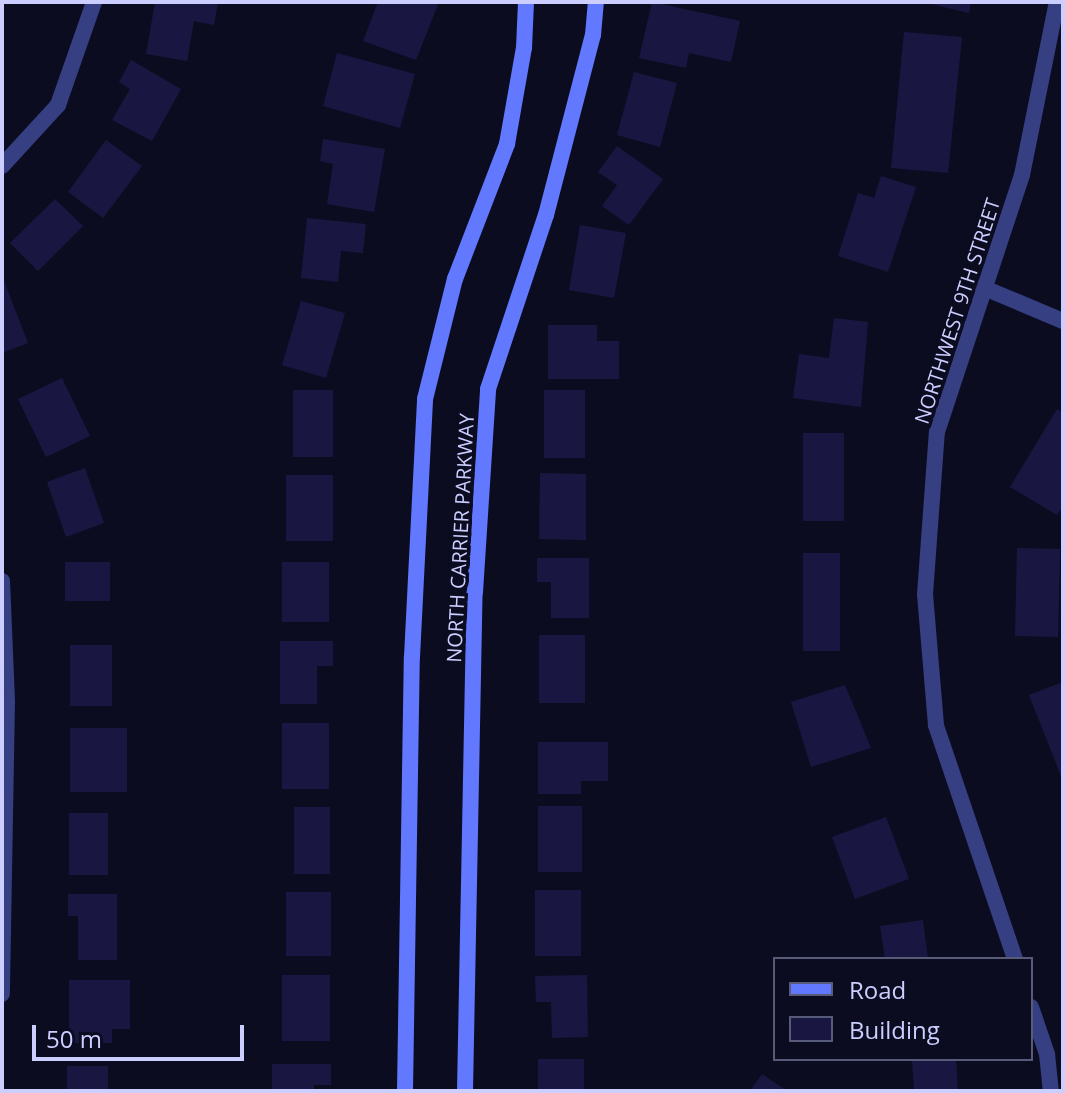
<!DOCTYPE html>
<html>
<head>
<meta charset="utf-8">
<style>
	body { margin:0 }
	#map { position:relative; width:1065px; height:1093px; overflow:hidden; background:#0c0c20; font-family:"Open Sans",sans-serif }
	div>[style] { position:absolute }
	.building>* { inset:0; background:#191741 }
	.minor>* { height:16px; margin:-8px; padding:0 8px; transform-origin:8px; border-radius:8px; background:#353f81 }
	.secondary>* { height:16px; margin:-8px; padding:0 8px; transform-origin:8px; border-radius:8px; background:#6278ff }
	span { translate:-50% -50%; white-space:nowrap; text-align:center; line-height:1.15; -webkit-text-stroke:7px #0c0c20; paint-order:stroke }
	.street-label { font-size:20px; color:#cbceff }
	.frame { position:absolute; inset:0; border:4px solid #cbceff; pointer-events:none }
	.legend { position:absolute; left:773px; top:957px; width:260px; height:104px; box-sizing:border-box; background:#0c0c20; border:2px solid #585a79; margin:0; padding:10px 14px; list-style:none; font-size:24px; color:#cbceff }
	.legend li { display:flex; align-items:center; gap:16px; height:40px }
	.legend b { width:40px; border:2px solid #585a79 }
	.scale { position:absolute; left:32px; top:1025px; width:212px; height:36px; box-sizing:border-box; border:4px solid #cbceff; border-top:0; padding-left:10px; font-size:24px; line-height:28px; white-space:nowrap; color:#cbceff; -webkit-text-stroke:6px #0c0c20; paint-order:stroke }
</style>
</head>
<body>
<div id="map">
	<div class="building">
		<div style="clip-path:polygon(155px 2px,218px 2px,214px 25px,194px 21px,187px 61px,146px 54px)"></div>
		<div style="clip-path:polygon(378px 2px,439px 2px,416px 60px,363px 41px)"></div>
		<div style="clip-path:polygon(652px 2px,740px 21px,731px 62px,689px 53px,686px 68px,639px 58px)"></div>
		<div style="clip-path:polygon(923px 2px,971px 2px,969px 13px)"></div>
		<div style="clip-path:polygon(904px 32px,962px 37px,948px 173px,891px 168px)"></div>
		<div style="clip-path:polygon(337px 53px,415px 74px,400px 128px,323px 106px)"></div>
		<div style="clip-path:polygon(131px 60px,181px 89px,152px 141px,112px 120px,130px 89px,119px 82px)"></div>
		<div style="clip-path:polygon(634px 72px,677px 83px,660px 147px,617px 135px)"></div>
		<div style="clip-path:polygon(323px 139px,385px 149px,374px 212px,327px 204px,333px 164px,320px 161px)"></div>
		<div style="clip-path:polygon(106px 140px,142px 166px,103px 218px,68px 192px)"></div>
		<div style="clip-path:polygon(617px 146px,663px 179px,629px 225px,602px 206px,617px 185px,598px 172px)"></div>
		<div style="clip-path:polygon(881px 176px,916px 187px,888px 272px,838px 256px,858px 193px,874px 198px)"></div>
		<div style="clip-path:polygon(55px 199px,83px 226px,38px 271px,10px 243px)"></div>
		<div style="clip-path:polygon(307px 218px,366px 224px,363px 253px,341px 251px,338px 282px,301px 278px)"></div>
		<div style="clip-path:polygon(580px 225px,626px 233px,614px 298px,569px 290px)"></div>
		<div style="clip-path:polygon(4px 281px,28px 343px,2px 353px,2px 282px)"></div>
		<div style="clip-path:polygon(301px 301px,345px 313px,326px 378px,282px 365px)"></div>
		<div style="clip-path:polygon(834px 318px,868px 322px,861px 407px,793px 398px,799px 354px,829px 358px)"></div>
		<div style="clip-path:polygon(548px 325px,597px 325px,597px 341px,619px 341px,619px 379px,548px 379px)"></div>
		<div style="clip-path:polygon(62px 378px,90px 436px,46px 457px,18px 399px)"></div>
		<div style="clip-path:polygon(293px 390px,333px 390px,333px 457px,293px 457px)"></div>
		<div style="clip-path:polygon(544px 390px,585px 390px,585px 458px,544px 458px)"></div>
		<div style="clip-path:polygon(1057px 409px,1063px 413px,1063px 506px,1057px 515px,1010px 487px)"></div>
		<div style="clip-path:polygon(803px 433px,844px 433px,844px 521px,803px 521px)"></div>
		<div style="clip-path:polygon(85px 468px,104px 523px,66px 537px,47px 482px)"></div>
		<div style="clip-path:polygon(540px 473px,586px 474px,586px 540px,539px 539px)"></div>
		<div style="clip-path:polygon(286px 475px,333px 475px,333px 541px,286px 541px)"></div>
		<div style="clip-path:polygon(1017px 548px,1060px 549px,1058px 637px,1015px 636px)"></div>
		<div style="clip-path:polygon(803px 553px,840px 553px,840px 651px,803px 651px)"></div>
		<div style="clip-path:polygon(537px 558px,589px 558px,589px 618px,551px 618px,551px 582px,537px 582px)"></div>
		<div style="clip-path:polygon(65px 562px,110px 562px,110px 601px,65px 601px)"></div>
		<div style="clip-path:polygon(282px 562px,329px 562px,329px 622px,282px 622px)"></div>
		<div style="clip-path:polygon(539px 635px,585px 635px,585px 703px,539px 703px)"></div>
		<div style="clip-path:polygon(280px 641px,333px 641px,333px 666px,317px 666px,317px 704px,280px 704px)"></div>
		<div style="clip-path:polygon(70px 645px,112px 645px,112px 706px,70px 706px)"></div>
		<div style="clip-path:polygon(1063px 682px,1063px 781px,1029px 695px)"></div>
		<div style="clip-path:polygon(845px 685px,871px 748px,811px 767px,791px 702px)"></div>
		<div style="clip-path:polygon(282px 723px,329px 723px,329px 789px,282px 789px)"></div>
		<div style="clip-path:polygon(70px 728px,127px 728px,127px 792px,70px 792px)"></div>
		<div style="clip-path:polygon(538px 742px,608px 742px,608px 781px,581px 781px,581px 794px,538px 794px)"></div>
		<div style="clip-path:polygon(538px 806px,582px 806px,582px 872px,538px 872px)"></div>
		<div style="clip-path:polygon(294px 807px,330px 807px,330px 874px,294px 874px)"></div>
		<div style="clip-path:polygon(69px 813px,108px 813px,108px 875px,69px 875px)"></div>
		<div style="clip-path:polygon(886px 817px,909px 879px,855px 899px,832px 837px)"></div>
		<div style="clip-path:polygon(535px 890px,581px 890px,581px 956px,535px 956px)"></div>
		<div style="clip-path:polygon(286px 892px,331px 892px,331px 956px,286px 956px)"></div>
		<div style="clip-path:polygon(68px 894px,117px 894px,117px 960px,78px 960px,78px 916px,68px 916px)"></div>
		<div style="clip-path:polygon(923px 920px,928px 959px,885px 959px,880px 926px)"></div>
		<div style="clip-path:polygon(282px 975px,330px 975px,330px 1041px,282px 1041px)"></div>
		<div style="clip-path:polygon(587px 975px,588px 1037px,552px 1038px,551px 1002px,536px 1002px,535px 976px)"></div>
		<div style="clip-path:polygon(69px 980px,130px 980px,130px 1029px,112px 1029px,112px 1043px,69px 1043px)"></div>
		<div style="clip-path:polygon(538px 1059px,584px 1059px,584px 1091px,538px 1091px)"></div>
		<div style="clip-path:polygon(912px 1059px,956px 1059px,958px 1091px,914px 1091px)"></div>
		<div style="clip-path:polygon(272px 1064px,331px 1064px,331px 1085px,314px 1085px,314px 1091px,272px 1091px)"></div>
		<div style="clip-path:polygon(67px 1066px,108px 1066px,108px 1091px,67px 1091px)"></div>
		<div style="clip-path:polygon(762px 1074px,787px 1091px,750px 1091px)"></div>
	</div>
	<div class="minor">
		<div style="left:2px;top:166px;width:83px;rotate:-47.4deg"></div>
		<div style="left:58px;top:105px;width:109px;rotate:-70.7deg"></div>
		<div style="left:982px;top:287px;width:88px;rotate:22.8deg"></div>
		<div style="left:2px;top:581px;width:120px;rotate:87.6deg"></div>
		<div style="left:7px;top:701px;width:293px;rotate:91deg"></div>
		<div style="left:1015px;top:959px;width:247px;rotate:-108.7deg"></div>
		<div style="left:936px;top:725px;width:131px;rotate:-94.8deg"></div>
		<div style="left:925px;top:594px;width:162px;rotate:-85.8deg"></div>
		<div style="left:937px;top:432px;width:271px;rotate:-71.7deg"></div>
		<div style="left:1022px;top:175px;width:177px;rotate:-78.6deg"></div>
		<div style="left:1031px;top:1007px;width:50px;rotate:71.2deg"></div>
		<div style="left:1047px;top:1054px;width:37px;rotate:84deg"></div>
	</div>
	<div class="secondary">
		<div style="left:405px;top:1091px;width:434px;rotate:-89.1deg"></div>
		<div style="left:412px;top:657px;width:258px;rotate:-87.1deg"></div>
		<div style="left:425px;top:399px;width:124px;rotate:-76deg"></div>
		<div style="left:455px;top:279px;width:145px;rotate:-68.9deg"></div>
		<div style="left:507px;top:144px;width:97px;rotate:-80deg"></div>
		<div style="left:524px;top:48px;width:46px;rotate:-87.5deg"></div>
		<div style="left:465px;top:1091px;width:499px;rotate:-88.9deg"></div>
		<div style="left:475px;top:592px;width:203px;rotate:-86.3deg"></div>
		<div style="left:488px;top:389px;width:183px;rotate:-71.6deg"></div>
		<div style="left:546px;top:215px;width:186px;rotate:-75.4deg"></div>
		<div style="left:593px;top:35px;width:33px;rotate:-85deg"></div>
	</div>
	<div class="street-label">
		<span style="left:957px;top:311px;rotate:-72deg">NORTHWEST 9TH STREET</span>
		<span style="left:460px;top:538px;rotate:-87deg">NORTH CARRIER PARKWAY</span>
	</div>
	<div class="frame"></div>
	<ul class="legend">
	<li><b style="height:10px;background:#6278ff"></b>Road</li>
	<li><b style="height:22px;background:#191741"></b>Building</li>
	</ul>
	<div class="scale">50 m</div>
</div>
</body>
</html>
